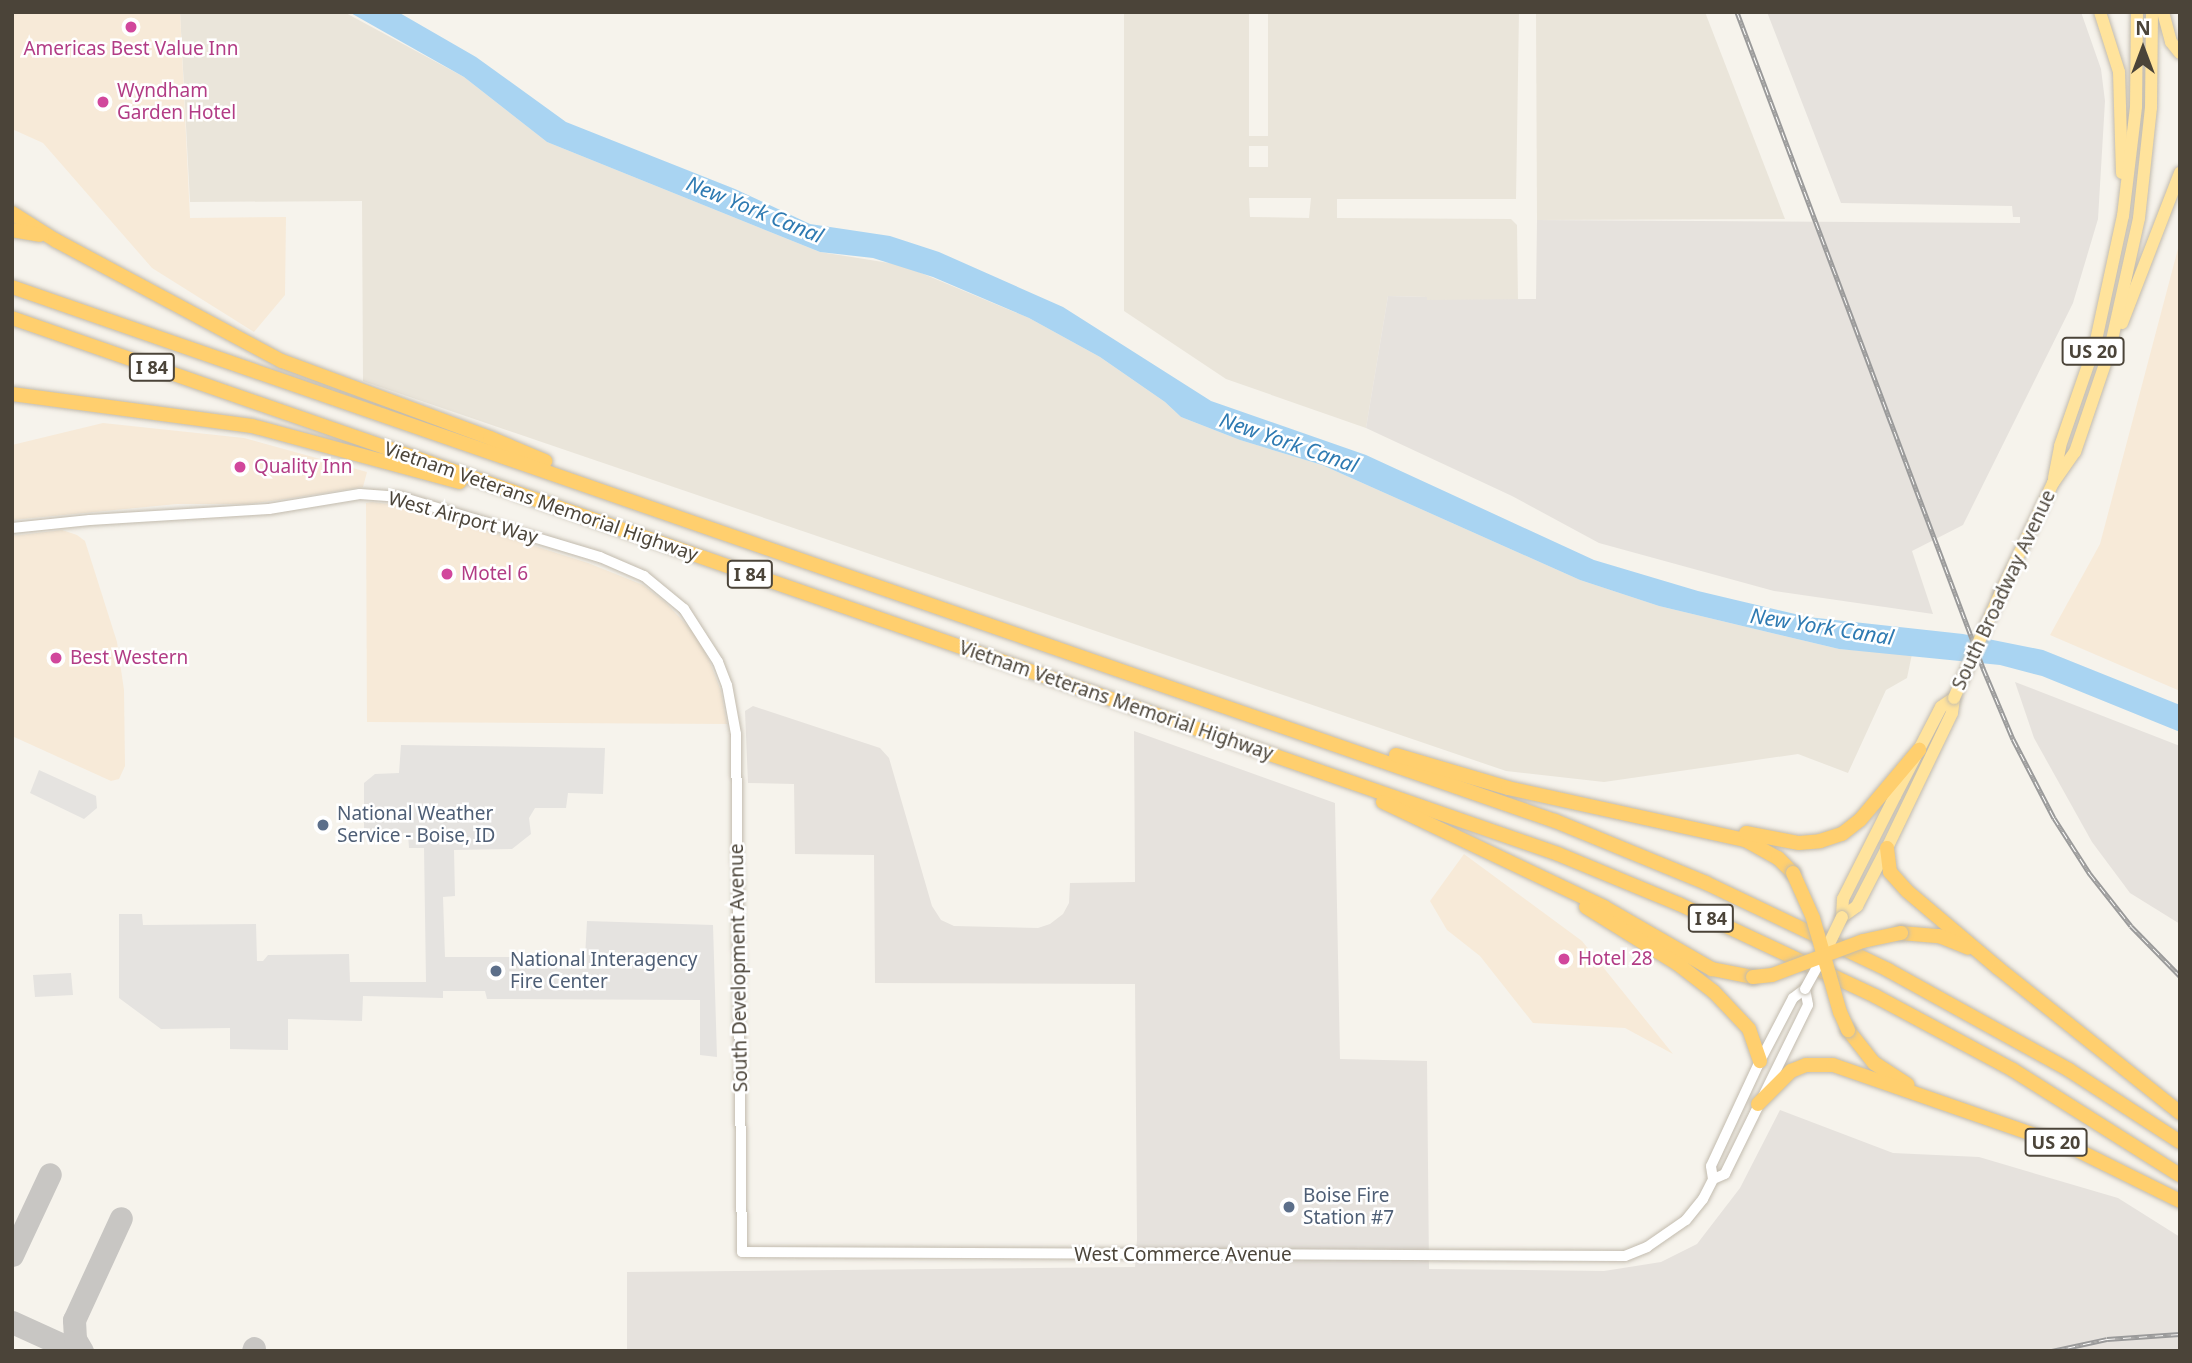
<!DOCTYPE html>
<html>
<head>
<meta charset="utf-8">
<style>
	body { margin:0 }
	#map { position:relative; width:2192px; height:1363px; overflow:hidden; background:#f6f3ec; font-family:"Noto Sans",sans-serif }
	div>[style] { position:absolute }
	.residential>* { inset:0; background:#eae5da }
	.commercial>* { inset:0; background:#f7ead8 }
	.industrial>* { inset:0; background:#e6e2dd }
	.parking>* { inset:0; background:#e5e3e0 }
	.water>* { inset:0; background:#a9d4f2 }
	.taxiway>* { height:23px; margin:-11.5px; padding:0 11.5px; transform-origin:11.5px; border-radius:11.5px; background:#c8c6c3 }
	.roads { filter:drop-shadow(0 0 2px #c2bbae) drop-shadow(0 0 2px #c2bbae) }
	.minor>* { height:10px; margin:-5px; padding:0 5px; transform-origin:5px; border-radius:5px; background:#fff }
	.major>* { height:12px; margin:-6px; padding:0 6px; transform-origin:6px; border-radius:6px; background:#ffe39c }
	.highway>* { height:14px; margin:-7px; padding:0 7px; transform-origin:7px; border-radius:7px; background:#ffcf6e }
	.rail>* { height:5px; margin-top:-2.5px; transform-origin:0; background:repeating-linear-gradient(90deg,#fff 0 8px,#9a9a9a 0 16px); box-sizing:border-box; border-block:2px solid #9a9a9a }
	.bridges { filter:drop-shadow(0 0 2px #c2bbae) drop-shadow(0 0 2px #c2bbae) }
	.minor-bridge>* { height:10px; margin:-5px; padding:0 5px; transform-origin:5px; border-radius:5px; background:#fff }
	.major-bridge>* { height:12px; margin:-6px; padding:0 6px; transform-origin:6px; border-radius:6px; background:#ffe39c }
	.highway-bridge>* { height:14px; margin:-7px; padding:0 7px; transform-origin:7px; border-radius:7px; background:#ffcf6e }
	.dots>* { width:19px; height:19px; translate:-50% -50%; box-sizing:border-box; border:4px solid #fff; border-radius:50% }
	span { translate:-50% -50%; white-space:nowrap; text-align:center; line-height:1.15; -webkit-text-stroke:5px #fff; paint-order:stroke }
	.shield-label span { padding:2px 5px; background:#fff; border:2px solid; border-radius:5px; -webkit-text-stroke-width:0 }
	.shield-label { font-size:18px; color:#4b4439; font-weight:700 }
	.hotel-label { font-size:19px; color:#b23c85 }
	.left { translate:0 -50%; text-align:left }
	.street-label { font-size:19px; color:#4b4439 }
	.service-label { font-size:19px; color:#4e5e75 }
	.water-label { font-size:21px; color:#2e7ab2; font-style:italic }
	.frame { position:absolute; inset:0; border:14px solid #4b4439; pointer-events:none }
	.north { position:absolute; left:2108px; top:14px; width:70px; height:70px; -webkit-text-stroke:5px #fff; paint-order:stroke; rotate:0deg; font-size:19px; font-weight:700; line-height:28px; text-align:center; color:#4b4439 }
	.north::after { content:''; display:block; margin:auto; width:24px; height:32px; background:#4b4439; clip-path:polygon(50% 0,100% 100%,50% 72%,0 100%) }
</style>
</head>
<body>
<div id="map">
	<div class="residential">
		<div style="clip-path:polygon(180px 12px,344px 12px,464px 77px,547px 142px,820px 252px,902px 265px,1029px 318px,1100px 357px,1165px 402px,1181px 417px,1240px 440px,1322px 465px,1580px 580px,1659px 606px,1839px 649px,1912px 654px,1907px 678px,1886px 690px,1848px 773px,1798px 754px,1604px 782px,1506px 771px,363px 381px,362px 201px,190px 202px)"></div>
		<div style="clip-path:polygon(evenodd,1124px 12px,1249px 12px,1249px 136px,1268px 136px,1268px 12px,1519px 12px,1516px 199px,1337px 199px,1337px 218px,1511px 219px,1517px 225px,1518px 302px,1427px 300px,1427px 297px,1388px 296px,1366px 428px,1226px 379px,1124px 311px,1124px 12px,1249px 146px,1268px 146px,1268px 167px,1249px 167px,1249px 146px,1124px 12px,1249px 198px,1311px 198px,1309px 218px,1250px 217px,1249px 198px)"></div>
		<div style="clip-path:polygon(1536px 12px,1705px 12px,1785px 219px,1537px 220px)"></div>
	</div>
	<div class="commercial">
		<div style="clip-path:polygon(12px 12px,180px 12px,190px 218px,286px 217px,285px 295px,254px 332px,152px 268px,43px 143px,12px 129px)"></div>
		<div style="clip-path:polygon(2180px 241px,2180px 691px,2050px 635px,2100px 544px)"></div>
		<div style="clip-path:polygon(103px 423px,244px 438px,367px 472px,363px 487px,279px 500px,247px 504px,177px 504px,12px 520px,12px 445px)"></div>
		<div style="clip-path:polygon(372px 502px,413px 507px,588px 563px,643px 585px,666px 603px,695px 634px,709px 660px,721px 691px,727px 724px,367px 722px,366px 503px)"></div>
		<div style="clip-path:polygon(62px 530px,77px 535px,85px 541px,117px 642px,124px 690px,125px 766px,119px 779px,111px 781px,12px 736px,12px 536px)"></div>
		<div style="clip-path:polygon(1464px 854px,1582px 941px,1673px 1054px,1625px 1028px,1533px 1023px,1480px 956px,1447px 930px,1430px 901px)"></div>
	</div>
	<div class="industrial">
		<div style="clip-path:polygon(1767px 12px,2081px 12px,2101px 69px,2105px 101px,2098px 219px,2073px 303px,1963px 525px,1912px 551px,1933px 614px,1774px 591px,1599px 543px,1512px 496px,1366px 428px,1388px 296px,1427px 297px,1427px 300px,1536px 299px,1537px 220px,2020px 223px,2020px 217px,2013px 217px,2012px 206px,1841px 203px)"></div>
		<div style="clip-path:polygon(2015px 682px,2180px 746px,2180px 924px,2130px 893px,2092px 842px,2034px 738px)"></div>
		<div style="clip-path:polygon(753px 706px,880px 748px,889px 758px,932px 906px,941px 920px,954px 926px,1038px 928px,1050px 924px,1063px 914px,1069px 903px,1070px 883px,1135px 882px,1134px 731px,1335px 803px,1340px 1059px,1427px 1061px,1429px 1269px,1604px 1271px,1661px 1262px,1697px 1244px,1740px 1188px,1780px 1110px,1893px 1153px,1979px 1157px,2118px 1198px,2180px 1237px,2180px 1351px,627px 1351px,627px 1272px,1135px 1267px,1137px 1239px,1135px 984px,875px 983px,874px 855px,795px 854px,794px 784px,748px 783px,745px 711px)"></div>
	</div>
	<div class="parking">
		<div style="clip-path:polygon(401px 745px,605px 748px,603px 794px,568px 793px,566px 808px,535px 808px,529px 818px,531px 834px,512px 849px,454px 850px,455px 896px,443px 897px,445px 957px,585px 957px,587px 921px,713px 925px,717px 1057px,700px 1055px,700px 1000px,487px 999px,485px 991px,443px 991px,443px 998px,363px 996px,362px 1021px,288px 1019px,288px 1050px,230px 1049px,230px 1028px,161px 1029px,119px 998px,119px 914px,142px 914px,143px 925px,256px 924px,257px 961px,263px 961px,268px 955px,349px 954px,350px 982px,426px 982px,424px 848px,409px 848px,408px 834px,364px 833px,364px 783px,375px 774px,399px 773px)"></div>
		<div style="clip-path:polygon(39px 770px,96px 796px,97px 808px,84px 819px,30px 793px)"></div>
		<div style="clip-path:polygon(71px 973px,73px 995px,35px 997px,33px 975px)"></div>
	</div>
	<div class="water">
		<div style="clip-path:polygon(349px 12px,398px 12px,476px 57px,566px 122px,735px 189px,810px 224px,890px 236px,939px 252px,1063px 307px,1211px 401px,1366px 455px,1594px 560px,1698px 591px,1808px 617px,1963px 634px,2043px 650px,2180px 705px,2180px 732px,2042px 676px,2000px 665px,1839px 649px,1659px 606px,1580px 580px,1322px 465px,1240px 440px,1181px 417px,1165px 402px,1100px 357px,1029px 318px,933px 277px,873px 258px,820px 252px,547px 142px,464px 77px)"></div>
	</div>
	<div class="taxiway">
		<div style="left:12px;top:1255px;width:89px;rotate:-64.9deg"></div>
		<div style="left:12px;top:1322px;width:70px;rotate:24.4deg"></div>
		<div style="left:82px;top:1351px;width:14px;rotate:-120deg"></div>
		<div style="left:75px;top:1339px;width:19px;rotate:-93deg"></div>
		<div style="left:74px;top:1320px;width:112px;rotate:-65.3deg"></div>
		<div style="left:253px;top:1351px;width:3px;rotate:-72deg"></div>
	</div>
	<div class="roads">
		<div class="minor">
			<div style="left:12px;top:528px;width:78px;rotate:-5.9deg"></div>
			<div style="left:90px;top:520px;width:179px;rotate:-3.5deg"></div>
			<div style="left:269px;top:509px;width:92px;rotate:-9.4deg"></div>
			<div style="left:360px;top:494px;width:41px;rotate:4.2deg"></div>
			<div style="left:401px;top:497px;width:208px;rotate:16.8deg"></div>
			<div style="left:600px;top:557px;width:48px;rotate:23.4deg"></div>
			<div style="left:644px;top:576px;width:52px;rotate:39.5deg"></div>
			<div style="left:684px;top:609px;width:63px;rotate:57.3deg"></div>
			<div style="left:718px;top:662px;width:25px;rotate:69deg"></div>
			<div style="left:727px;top:685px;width:50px;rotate:79.6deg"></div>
			<div style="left:736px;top:734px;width:518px;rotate:89.34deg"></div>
			<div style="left:742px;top:1252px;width:883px;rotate:0.26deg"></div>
			<div style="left:1625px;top:1256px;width:24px;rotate:-22deg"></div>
			<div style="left:1647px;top:1247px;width:47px;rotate:-34.7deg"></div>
			<div style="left:1686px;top:1220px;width:27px;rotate:-51deg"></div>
			<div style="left:1703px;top:1199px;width:22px;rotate:-63deg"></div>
			<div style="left:1713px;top:1179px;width:13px;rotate:-99deg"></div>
			<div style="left:1711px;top:1166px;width:116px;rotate:-65deg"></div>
			<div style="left:1760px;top:1061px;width:71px;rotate:-62.4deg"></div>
			<div style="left:1793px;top:998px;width:15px;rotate:-37deg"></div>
			<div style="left:1805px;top:989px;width:16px;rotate:79deg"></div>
			<div style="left:1808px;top:1005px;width:188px;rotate:116.2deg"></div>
			<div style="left:1725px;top:1174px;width:13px;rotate:157deg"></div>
		</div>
		<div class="major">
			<div style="left:2100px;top:12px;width:63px;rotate:72.4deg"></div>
			<div style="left:2119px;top:72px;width:101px;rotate:88.3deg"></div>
			<div style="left:2163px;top:12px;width:31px;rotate:75deg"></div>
			<div style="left:2171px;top:42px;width:14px;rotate:51deg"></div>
			<div style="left:2122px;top:323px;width:161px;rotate:-68.9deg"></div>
			<div style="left:2054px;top:478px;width:33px;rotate:-79deg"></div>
			<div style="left:2060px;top:446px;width:107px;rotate:-70.9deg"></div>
			<div style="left:2095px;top:345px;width:132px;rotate:-77.8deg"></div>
			<div style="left:2123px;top:216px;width:110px;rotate:-83.2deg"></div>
			<div style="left:2136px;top:107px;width:95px;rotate:-89.4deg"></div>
			<div style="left:2000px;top:594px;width:123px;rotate:-64.5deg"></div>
			<div style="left:2053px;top:483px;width:38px;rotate:-55deg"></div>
			<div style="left:2075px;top:452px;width:109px;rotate:-71.2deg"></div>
			<div style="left:2110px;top:349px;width:134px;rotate:-77.5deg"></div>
			<div style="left:2139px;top:218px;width:111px;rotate:-83.8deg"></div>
			<div style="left:2151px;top:108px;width:96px;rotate:-89.4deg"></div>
			<div style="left:1842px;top:917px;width:18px;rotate:-87deg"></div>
			<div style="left:1843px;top:899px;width:115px;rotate:-63.2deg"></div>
			<div style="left:1895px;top:796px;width:100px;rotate:-62.7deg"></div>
			<div style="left:1941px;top:707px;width:16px;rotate:-35deg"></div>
			<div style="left:1842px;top:917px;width:19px;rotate:-36deg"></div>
			<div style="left:1857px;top:906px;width:65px;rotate:-62.7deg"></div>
			<div style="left:1887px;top:848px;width:150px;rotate:-64.3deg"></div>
			<div style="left:1952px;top:713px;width:15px;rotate:-82deg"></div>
		</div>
		<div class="highway">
			<div style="left:12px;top:213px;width:51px;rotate:32.1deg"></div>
			<div style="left:55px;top:240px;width:257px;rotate:28.1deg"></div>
			<div style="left:282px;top:361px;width:222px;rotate:20.3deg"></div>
			<div style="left:490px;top:438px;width:60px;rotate:22.7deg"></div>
			<div style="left:12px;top:230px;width:28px;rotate:10deg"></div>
			<div style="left:12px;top:287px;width:1633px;rotate:19.09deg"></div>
			<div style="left:1555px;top:821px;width:163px;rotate:22.3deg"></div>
			<div style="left:1706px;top:883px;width:202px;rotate:25.5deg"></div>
			<div style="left:1888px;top:970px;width:207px;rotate:28.9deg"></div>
			<div style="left:2069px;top:1070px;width:132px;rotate:33deg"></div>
			<div style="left:12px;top:318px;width:1636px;rotate:19.12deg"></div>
			<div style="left:1558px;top:854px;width:131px;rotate:22.5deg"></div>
			<div style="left:1679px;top:904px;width:217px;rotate:25.1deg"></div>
			<div style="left:1875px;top:996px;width:157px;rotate:28.2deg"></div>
			<div style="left:2013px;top:1070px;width:197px;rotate:32.2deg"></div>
			<div style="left:12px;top:394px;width:242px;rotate:7.6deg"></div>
			<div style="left:252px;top:426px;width:215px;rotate:15.1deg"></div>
			<div style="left:1396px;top:755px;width:117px;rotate:16.4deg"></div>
			<div style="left:1508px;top:788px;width:243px;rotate:12.4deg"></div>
			<div style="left:1745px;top:840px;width:38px;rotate:29deg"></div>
			<div style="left:1778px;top:858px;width:21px;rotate:45deg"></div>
			<div style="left:1383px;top:802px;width:245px;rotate:25.4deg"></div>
			<div style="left:1604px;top:907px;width:125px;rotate:29.9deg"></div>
			<div style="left:1712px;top:969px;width:42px;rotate:11deg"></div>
			<div style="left:1746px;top:833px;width:54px;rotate:10.7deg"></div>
			<div style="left:1799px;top:843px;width:21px;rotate:-5deg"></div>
			<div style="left:1820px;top:841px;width:23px;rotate:-18deg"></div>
			<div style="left:1842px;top:834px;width:23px;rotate:-38deg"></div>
			<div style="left:1860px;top:820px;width:92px;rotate:-49.9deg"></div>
			<div style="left:1887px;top:848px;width:24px;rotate:83deg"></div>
			<div style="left:1890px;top:872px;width:25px;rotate:48deg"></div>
			<div style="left:1907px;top:891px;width:119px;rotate:40.2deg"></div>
			<div style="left:1998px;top:968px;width:233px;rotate:38.5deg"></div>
			<div style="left:1586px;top:907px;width:110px;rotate:31.9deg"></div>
			<div style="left:1679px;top:965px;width:44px;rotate:37.6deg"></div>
			<div style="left:1714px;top:992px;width:51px;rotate:46.6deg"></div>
			<div style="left:1749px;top:1029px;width:34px;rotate:71deg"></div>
			<div style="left:1901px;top:933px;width:38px;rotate:5deg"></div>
			<div style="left:1939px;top:936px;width:31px;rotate:22deg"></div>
			<div style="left:1848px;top:1030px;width:42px;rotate:51.8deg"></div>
			<div style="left:1874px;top:1063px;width:40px;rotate:32.9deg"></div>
			<div style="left:1758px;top:1104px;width:47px;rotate:-45deg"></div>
			<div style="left:1791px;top:1071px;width:16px;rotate:-22deg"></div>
			<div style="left:1806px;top:1065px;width:27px"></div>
			<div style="left:1833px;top:1065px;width:256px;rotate:19.1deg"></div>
			<div style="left:2075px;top:1149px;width:117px;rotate:26.3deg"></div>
		</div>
	</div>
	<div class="rail">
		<div style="left:1737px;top:12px;width:701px;rotate:69.44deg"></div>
		<div style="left:1983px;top:668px;width:77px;rotate:67.1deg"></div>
		<div style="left:2013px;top:739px;width:89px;rotate:62.6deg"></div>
		<div style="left:2054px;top:818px;width:67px;rotate:57.3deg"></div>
		<div style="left:2090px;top:874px;width:66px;rotate:51.7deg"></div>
		<div style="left:2131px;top:926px;width:70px;rotate:45.6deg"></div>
		<div style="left:2052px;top:1351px;width:56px;rotate:-12.3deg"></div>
		<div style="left:2107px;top:1339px;width:73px;rotate:-3.9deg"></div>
	</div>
	<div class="bridges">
		<div class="minor-bridge">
			<div style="left:1805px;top:989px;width:38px;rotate:-61deg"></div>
		</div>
		<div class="major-bridge">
			<div style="left:1954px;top:698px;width:114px;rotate:-66.1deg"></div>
			<div style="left:1824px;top:954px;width:41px;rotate:-64.1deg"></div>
		</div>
		<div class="highway-bridge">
			<div style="left:1793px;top:873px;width:49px;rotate:66deg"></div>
			<div style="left:1813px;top:918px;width:98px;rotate:74deg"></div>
			<div style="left:1840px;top:1012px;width:20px;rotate:66deg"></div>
			<div style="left:1753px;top:977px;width:19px;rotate:-6deg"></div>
			<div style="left:1772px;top:975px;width:97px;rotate:-20.5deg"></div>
			<div style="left:1863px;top:941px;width:39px;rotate:-12deg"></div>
		</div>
	</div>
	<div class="dots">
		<div style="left:131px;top:27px;background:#d1479c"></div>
		<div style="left:103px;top:102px;background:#d1479c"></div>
		<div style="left:240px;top:467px;background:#d1479c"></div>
		<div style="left:447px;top:574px;background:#d1479c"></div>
		<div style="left:56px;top:658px;background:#d1479c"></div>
		<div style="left:323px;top:825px;background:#5c6f8a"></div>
		<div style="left:1564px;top:959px;background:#d1479c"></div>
		<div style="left:496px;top:971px;background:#5c6f8a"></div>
		<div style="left:1289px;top:1207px;background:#5c6f8a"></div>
	</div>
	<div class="shield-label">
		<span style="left:2093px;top:351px">US 20</span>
		<span style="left:152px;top:367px">I 84</span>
		<span style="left:750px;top:574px">I 84</span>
		<span style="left:1711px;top:918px">I 84</span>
		<span style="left:2056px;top:1142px">US 20</span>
	</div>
	<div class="hotel-label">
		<span style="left:131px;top:49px">Americas Best Value Inn</span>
		<span class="left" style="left:117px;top:102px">Wyndham<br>Garden Hotel</span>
		<span class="left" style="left:254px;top:467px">Quality Inn</span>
		<span class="left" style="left:461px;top:574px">Motel 6</span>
		<span class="left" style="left:70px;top:658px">Best Western</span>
		<span class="left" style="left:1578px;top:959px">Hotel 28</span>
	</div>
	<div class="street-label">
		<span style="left:541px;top:502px;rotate:19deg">Vietnam Veterans Memorial Highway</span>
		<span style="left:463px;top:518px;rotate:15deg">West Airport Way</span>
		<span style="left:2004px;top:590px;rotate:-65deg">South Broadway Avenue</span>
		<span style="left:1116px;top:701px;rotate:19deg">Vietnam Veterans Memorial Highway</span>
		<span style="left:739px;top:968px;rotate:-91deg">South Development Avenue</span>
		<span style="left:1183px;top:1255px">West Commerce Avenue</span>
	</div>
	<div class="service-label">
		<span class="left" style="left:337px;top:825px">National Weather<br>Service - Boise, ID</span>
		<span class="left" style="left:510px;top:971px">National Interagency<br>Fire Center</span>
		<span class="left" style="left:1303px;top:1207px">Boise Fire<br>Station #7</span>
	</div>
	<div class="water-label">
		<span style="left:755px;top:209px;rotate:22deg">New York Canal</span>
		<span style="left:1289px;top:442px;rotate:19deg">New York Canal</span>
		<span style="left:1822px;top:626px;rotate:9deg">New York Canal</span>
	</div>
	<div class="frame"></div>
	<div class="north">N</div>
</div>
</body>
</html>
